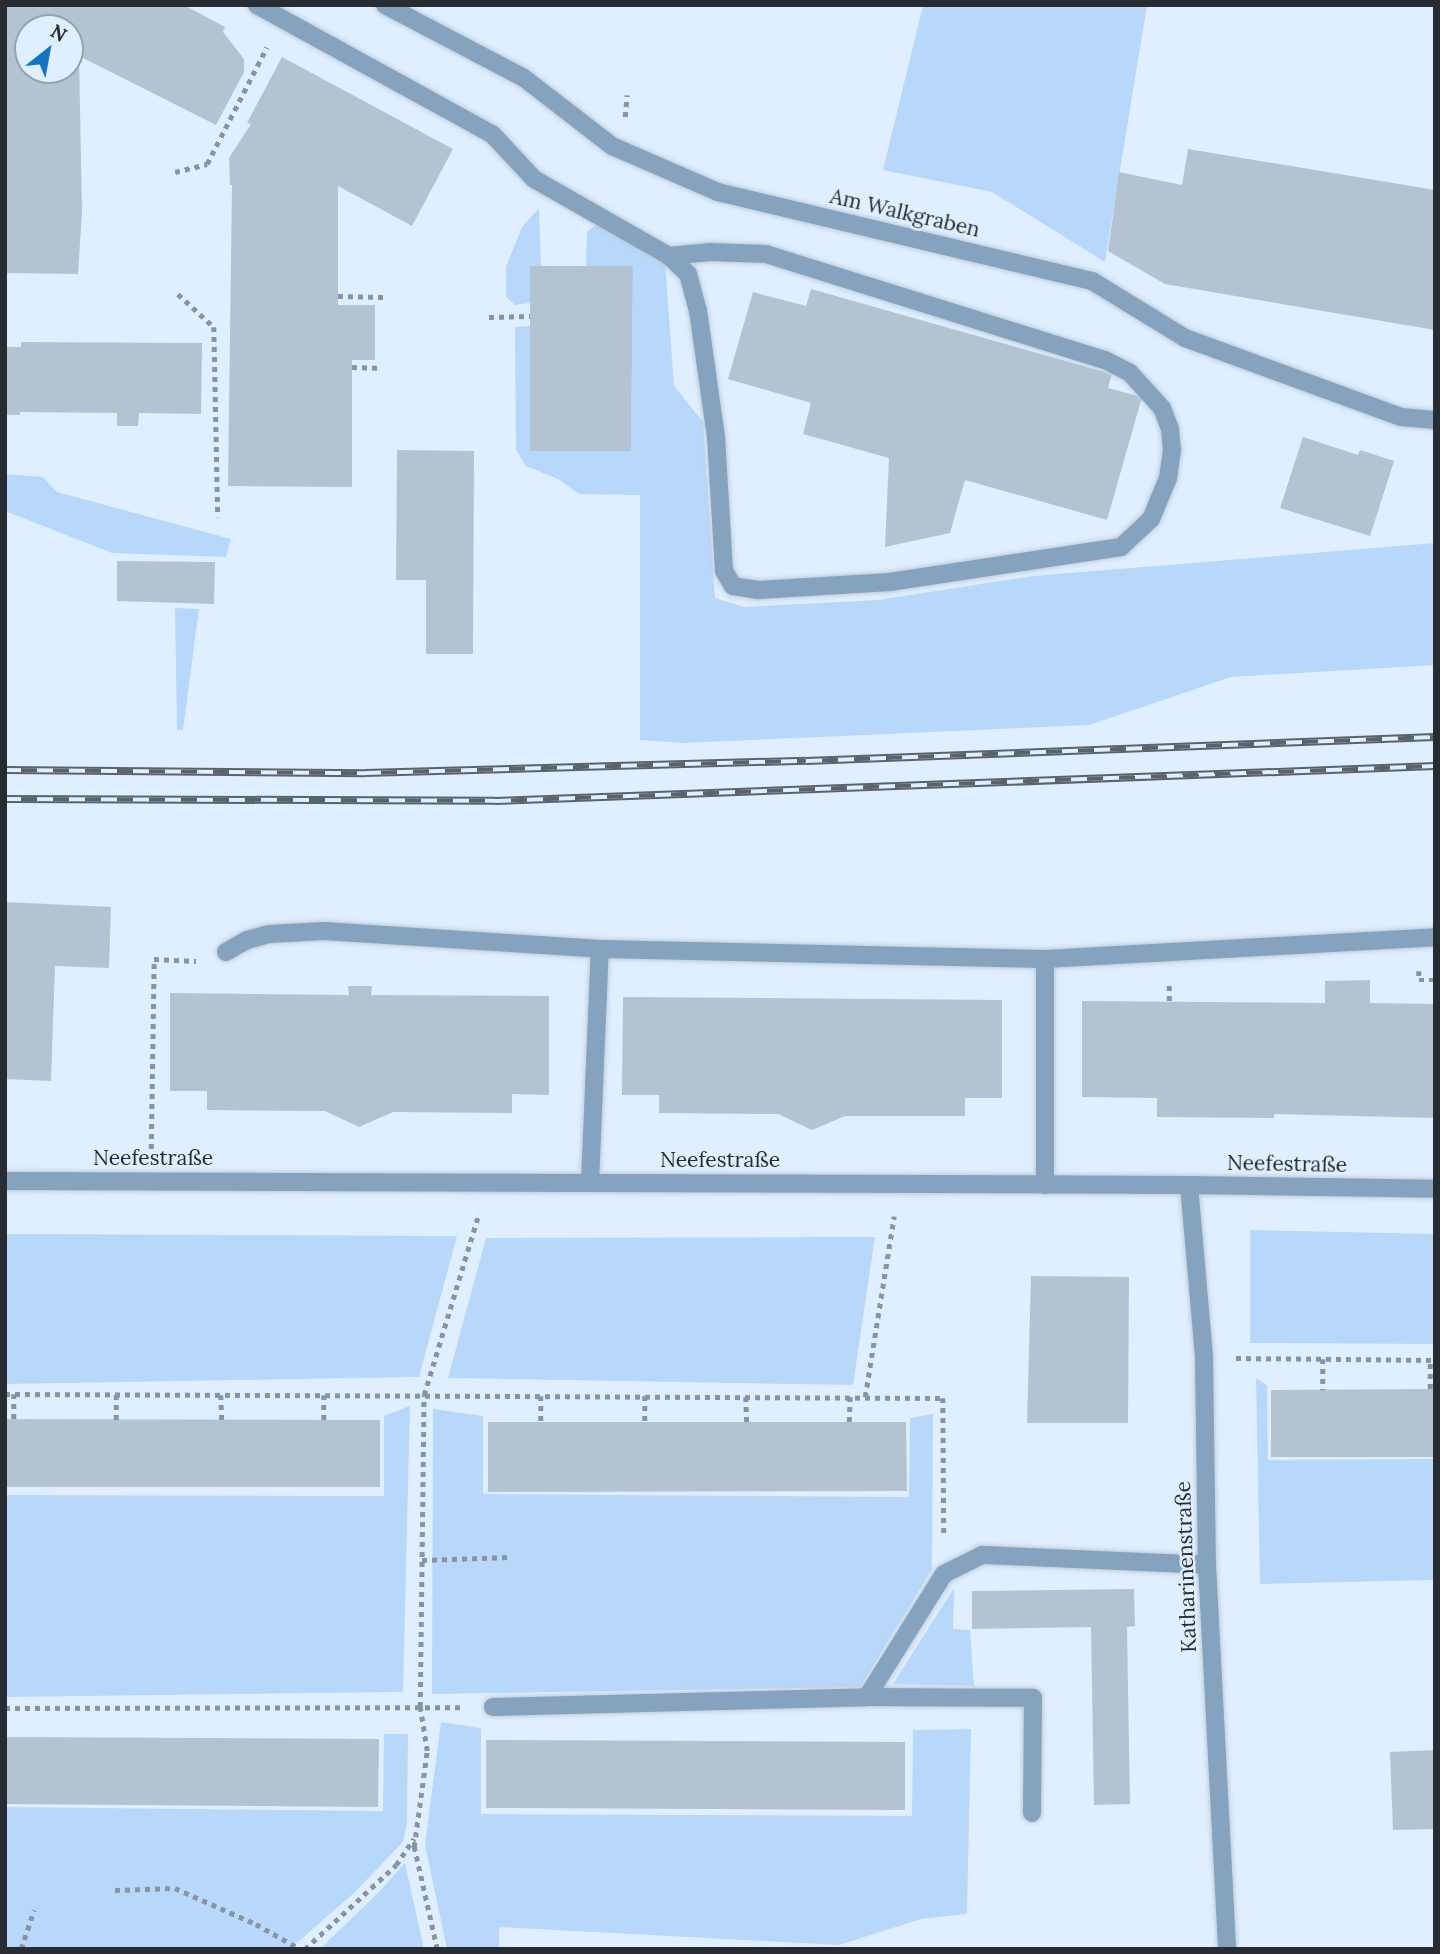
<!DOCTYPE html>
<html>
<head>
<meta charset="utf-8">
<style>
	body { margin:0 }
	#map { position:relative; width:1440px; height:1954px; overflow:hidden; background:#e0efff; font-family:Lora,serif }
	div>[style] { position:absolute }
	.green>* { inset:0; background:#b7d8fa }
	.building>* { inset:0; background:#b4c3d2 }
	.path>* { height:4.5px; margin-top:-2.25px; transform-origin:0; background:repeating-linear-gradient(90deg,#8a94a0 0 5px,transparent 0 10px) }
	.roads { filter:drop-shadow(0 0 2px #bfccda) drop-shadow(0 0 2px #bfccda) }
	.lane>* { height:18px; margin:-9px; padding:0 9px; transform-origin:9px; border-radius:9px; background:#85a2bf }
	.street>* { height:18px; margin:-9px; padding:0 9px; transform-origin:9px; border-radius:9px; background:#85a2bf }
	.rail>* { height:8px; margin-top:-4px; transform-origin:0; background:repeating-linear-gradient(90deg,#e0efff 0 16px,#5a626b 0 32px); box-sizing:border-box; border-block:2px solid #5a626b }
	span { translate:-50% -50%; white-space:nowrap; text-align:center; line-height:1.15; -webkit-text-stroke:5px #e0efff; paint-order:stroke }
	.street-label { font-size:21px; color:#272c32 }
	.frame { position:absolute; inset:0; border:7px solid #272c32; pointer-events:none }
	.north { position:absolute; left:14px; top:14px; width:70px; height:70px; box-sizing:border-box; background:#e0efff; border:2px solid #96a1ad; border-radius:50%; rotate:31deg; font-size:19px; font-weight:700; line-height:28px; text-align:center; color:#272c32 }
	.north::after { content:''; display:block; margin:auto; width:24px; height:32px; background:#1476c2; clip-path:polygon(50% 0,100% 100%,50% 72%,0 100%) }
</style>
</head>
<body>
<div id="map">
	<div class="green">
		<div style="clip-path:polygon(923px 5px,1147px 5px,1105px 262px,992px 192px,883px 170px)"></div>
		<div style="clip-path:polygon(539px 208px,541px 266px,530px 267px,530px 303px,515px 305px,506px 297px,506px 267px,522px 227px)"></div>
		<div style="clip-path:polygon(601px 221px,665px 262px,674px 386px,703px 422px,715px 598px,744px 607px,878px 600px,1033px 576px,1435px 543px,1435px 665px,1231px 677px,1089px 725px,683px 743px,640px 740px,640px 495px,579px 494px,558px 479px,526px 466px,516px 450px,515px 327px,530px 326px,530px 450px,631px 451px,633px 267px,586px 266px,587px 232px)"></div>
		<div style="clip-path:polygon(5px 474px,43px 477px,57px 492px,231px 539px,226px 557px,112px 553px,5px 511px)"></div>
		<div style="clip-path:polygon(175px 608px,199px 609px,183px 730px,177px 730px)"></div>
		<div style="clip-path:polygon(1250px 1230px,1435px 1234px,1435px 1344px,1250px 1343px)"></div>
		<div style="clip-path:polygon(5px 1234px,457px 1236px,419px 1377px,5px 1384px)"></div>
		<div style="clip-path:polygon(875px 1237px,853px 1385px,448px 1378px,486px 1238px)"></div>
		<div style="clip-path:polygon(1256px 1378px,1267px 1385px,1268px 1460px,1435px 1459px,1435px 1580px,1260px 1584px)"></div>
		<div style="clip-path:polygon(410px 1406px,403px 1692px,5px 1697px,5px 1495px,384px 1496px,384px 1416px)"></div>
		<div style="clip-path:polygon(433px 1409px,483px 1416px,483px 1494px,909px 1497px,910px 1418px,933px 1414px,932px 1569px,860px 1687px,432px 1694px)"></div>
		<div style="clip-path:polygon(954px 1588px,953px 1629px,970px 1630px,974px 1686px,893px 1684px)"></div>
		<div style="clip-path:polygon(441px 1722px,481px 1728px,481px 1814px,912px 1816px,913px 1730px,971px 1729px,967px 1914px,921px 1919px,839px 1945px,499px 1927px,499px 1949px,447px 1949px,425px 1845px)"></div>
		<div style="clip-path:polygon(384px 1734px,408px 1734px,407px 1823px,403px 1842px,356px 1891px,290px 1949px,5px 1949px,5px 1807px,383px 1811px)"></div>
		<div style="clip-path:polygon(405px 1863px,424px 1949px,320px 1949px,378px 1893px)"></div>
	</div>
	<div class="building">
		<div style="clip-path:polygon(evenodd,5px 5px,184px 5px,225px 27px,223px 32px,244px 59px,244px 72px,216px 125px,79px 56px,82px 212px,78px 274px,5px 273px,5px 5px,28px 28px,70px 28px,70px 70px,28px 70px,28px 28px)"></div>
		<div style="clip-path:polygon(282px 57px,453px 149px,412px 226px,338px 186px,338px 305px,375px 305px,375px 360px,352px 360px,352px 487px,228px 486px,232px 185px,230px 185px,229px 158px,251px 124px,247px 123px)"></div>
		<div style="clip-path:polygon(1188px 149px,1435px 190px,1435px 330px,1165px 284px,1108px 251px,1119px 172px,1182px 185px)"></div>
		<div style="clip-path:polygon(530px 266px,633px 266px,631px 451px,530px 451px)"></div>
		<div style="clip-path:polygon(811px 289px,1112px 374px,1108px 388px,1142px 397px,1107px 520px,965px 480px,950px 533px,885px 547px,889px 458px,803px 434px,811px 403px,728px 379px,753px 292px,806px 306px)"></div>
		<div style="clip-path:polygon(21px 342px,202px 343px,201px 414px,139px 413px,138px 426px,117px 426px,117px 413px,20px 412px,20px 415px,5px 415px,5px 347px,21px 347px)"></div>
		<div style="clip-path:polygon(1303px 437px,1358px 455px,1360px 450px,1394px 461px,1370px 536px,1280px 508px)"></div>
		<div style="clip-path:polygon(397px 450px,474px 451px,473px 654px,426px 654px,426px 580px,396px 580px)"></div>
		<div style="clip-path:polygon(117px 561px,215px 562px,214px 604px,117px 601px)"></div>
		<div style="clip-path:polygon(5px 902px,111px 907px,109px 968px,55px 966px,51px 1081px,5px 1079px)"></div>
		<div style="clip-path:polygon(1370px 980px,1370px 1003px,1435px 1004px,1435px 1118px,1274px 1114px,1274px 1118px,1157px 1117px,1157px 1098px,1082px 1097px,1082px 1001px,1325px 1003px,1325px 981px)"></div>
		<div style="clip-path:polygon(348px 986px,372px 986px,371px 995px,549px 996px,549px 1095px,512px 1094px,512px 1113px,393px 1112px,359px 1127px,325px 1111px,207px 1110px,207px 1091px,170px 1091px,170px 993px,349px 995px)"></div>
		<div style="clip-path:polygon(623px 997px,1002px 1000px,1002px 1098px,965px 1098px,965px 1116px,845px 1116px,812px 1130px,778px 1114px,659px 1113px,659px 1095px,622px 1095px)"></div>
		<div style="clip-path:polygon(1031px 1276px,1129px 1277px,1128px 1423px,1027px 1423px)"></div>
		<div style="clip-path:polygon(1435px 1389px,1435px 1457px,1271px 1457px,1271px 1390px)"></div>
		<div style="clip-path:polygon(5px 1419px,380px 1420px,380px 1487px,5px 1487px)"></div>
		<div style="clip-path:polygon(488px 1422px,906px 1422px,907px 1491px,488px 1492px)"></div>
		<div style="clip-path:polygon(1134px 1589px,1135px 1626px,1127px 1627px,1130px 1804px,1094px 1805px,1091px 1627px,972px 1629px,972px 1591px)"></div>
		<div style="clip-path:polygon(5px 1737px,379px 1739px,378px 1807px,5px 1804px)"></div>
		<div style="clip-path:polygon(486px 1740px,905px 1742px,905px 1810px,486px 1808px)"></div>
		<div style="clip-path:polygon(1435px 1750px,1435px 1829px,1393px 1830px,1390px 1752px)"></div>
	</div>
	<div class="path">
		<div style="left:625px;top:117px;width:22px;rotate:-85deg"></div>
		<div style="left:175px;top:172px;width:33px;rotate:-14deg"></div>
		<div style="left:207px;top:164px;width:131px;rotate:-62.9deg"></div>
		<div style="left:178px;top:294px;width:49px;rotate:42.5deg"></div>
		<div style="left:214px;top:327px;width:190px;rotate:88.8deg"></div>
		<div style="left:338px;top:296px;width:45px;rotate:1.3deg"></div>
		<div style="left:489px;top:317px;width:41px;rotate:-1.4deg"></div>
		<div style="left:352px;top:367px;width:29px;rotate:2deg"></div>
		<div style="left:1419px;top:971px;width:9px;rotate:90deg"></div>
		<div style="left:1419px;top:980px;width:16px"></div>
		<div style="left:1169px;top:1001px;width:16px;rotate:-90deg"></div>
		<div style="left:151px;top:1149px;width:190px;rotate:-89.1deg"></div>
		<div style="left:154px;top:959px;width:42px;rotate:2.7deg"></div>
		<div style="left:1236px;top:1358px;width:199px;rotate:0.6deg"></div>
		<div style="left:1323px;top:1359px;width:31px;rotate:90deg"></div>
		<div style="left:1430px;top:1389px;width:29px;rotate:-90deg"></div>
		<div style="left:5px;top:1394px;width:938px;rotate:0.24deg"></div>
		<div style="left:943px;top:1398px;width:139px;rotate:89.6deg"></div>
		<div style="left:14px;top:1394px;width:25px;rotate:90deg"></div>
		<div style="left:221px;top:1395px;width:25px;rotate:88deg"></div>
		<div style="left:324px;top:1395px;width:25px;rotate:90deg"></div>
		<div style="left:541px;top:1396px;width:27px;rotate:90deg"></div>
		<div style="left:645px;top:1396px;width:26px;rotate:90deg"></div>
		<div style="left:746px;top:1397px;width:25px;rotate:88deg"></div>
		<div style="left:865px;top:1397px;width:183px;rotate:-80.9deg"></div>
		<div style="left:116px;top:1420px;width:26px;rotate:-90deg"></div>
		<div style="left:849px;top:1422px;width:25px;rotate:-88deg"></div>
		<div style="left:422px;top:1560px;width:88px;rotate:-2deg"></div>
		<div style="left:5px;top:1708px;width:458px;rotate:-0.1deg"></div>
		<div style="left:115px;top:1890px;width:60px;rotate:-1.9deg"></div>
		<div style="left:175px;top:1888px;width:89px;rotate:24deg"></div>
		<div style="left:256px;top:1924px;width:51px;rotate:29.6deg"></div>
		<div style="left:21px;top:1949px;width:41px;rotate:-71.6deg"></div>
		<div style="left:305px;top:1949px;width:124px;rotate:-42.7deg"></div>
		<div style="left:396px;top:1865px;width:32px;rotate:-56deg"></div>
		<div style="left:437px;top:1949px;width:105px;rotate:-102.7deg"></div>
		<div style="left:414px;top:1847px;width:97px;rotate:-82.3deg"></div>
		<div style="left:427px;top:1751px;width:45px;rotate:-99deg"></div>
		<div style="left:420px;top:1707px;width:312px;rotate:-89.3deg"></div>
		<div style="left:424px;top:1395px;width:190px;rotate:-73.2deg"></div>
	</div>
	<div class="roads">
		<div class="lane">
			<div style="left:710px;top:252px;width:56px;rotate:2deg"></div>
			<div style="left:766px;top:254px;width:355px;rotate:17.4deg"></div>
			<div style="left:1105px;top:360px;width:28px;rotate:27deg"></div>
			<div style="left:1130px;top:373px;width:47px;rotate:47.6deg"></div>
			<div style="left:1162px;top:408px;width:22px;rotate:69deg"></div>
			<div style="left:1170px;top:429px;width:21px;rotate:85deg"></div>
			<div style="left:1172px;top:450px;width:28px;rotate:98deg"></div>
			<div style="left:1168px;top:478px;width:44px;rotate:112.5deg"></div>
			<div style="left:1151px;top:519px;width:41px;rotate:137deg"></div>
			<div style="left:1121px;top:547px;width:234px;rotate:171.4deg"></div>
			<div style="left:890px;top:582px;width:132px;rotate:176.5deg"></div>
			<div style="left:758px;top:590px;width:25px;rotate:-171deg"></div>
			<div style="left:733px;top:586px;width:17px;rotate:-121deg"></div>
			<div style="left:724px;top:571px;width:134px;rotate:-93.4deg"></div>
			<div style="left:716px;top:437px;width:127px;rotate:-98.1deg"></div>
			<div style="left:698px;top:311px;width:38px;rotate:-105deg"></div>
			<div style="left:688px;top:274px;width:26px;rotate:-137deg"></div>
			<div style="left:669px;top:256px;width:41px;rotate:-5.6deg"></div>
			<div style="left:226px;top:952px;width:24px;rotate:-30deg"></div>
			<div style="left:247px;top:940px;width:23px;rotate:-15deg"></div>
			<div style="left:269px;top:934px;width:55px;rotate:-3.1deg"></div>
			<div style="left:324px;top:931px;width:277px;rotate:3.7deg"></div>
			<div style="left:1045px;top:959px;width:391px;rotate:-3.2deg"></div>
			<div style="left:590px;top:1183px;width:234px;rotate:-87.6deg"></div>
			<div style="left:600px;top:949px;width:445px;rotate:1.3deg"></div>
			<div style="left:1045px;top:959px;width:226px;rotate:90deg"></div>
			<div style="left:867px;top:1697px;width:166px;rotate:0.3deg"></div>
			<div style="left:1033px;top:1698px;width:115px;rotate:90.5deg"></div>
			<div style="left:493px;top:1707px;width:374px;rotate:-1.5deg"></div>
			<div style="left:867px;top:1697px;width:145px;rotate:-58deg"></div>
			<div style="left:944px;top:1574px;width:42px;rotate:-26.6deg"></div>
			<div style="left:982px;top:1555px;width:225px;rotate:2.5deg"></div>
		</div>
		<div class="street">
			<div style="left:257px;top:5px;width:269px;rotate:28.8deg"></div>
			<div style="left:493px;top:135px;width:60px;rotate:47deg"></div>
			<div style="left:534px;top:179px;width:155px;rotate:29.7deg"></div>
			<div style="left:385px;top:5px;width:157px;rotate:27.7deg"></div>
			<div style="left:524px;top:78px;width:111px;rotate:37.7deg"></div>
			<div style="left:612px;top:146px;width:116px;rotate:23.5deg"></div>
			<div style="left:718px;top:192px;width:384px;rotate:13.4deg"></div>
			<div style="left:1092px;top:281px;width:109px;rotate:31.5deg"></div>
			<div style="left:1185px;top:338px;width:230px;rotate:20.1deg"></div>
			<div style="left:1401px;top:417px;width:34px;rotate:5deg"></div>
			<div style="left:5px;top:1181px;width:1184px;rotate:0.19deg"></div>
			<div style="left:1189px;top:1185px;width:246px;rotate:0.9deg"></div>
			<div style="left:1189px;top:1185px;width:174px;rotate:85deg"></div>
			<div style="left:1204px;top:1358px;width:207px;rotate:89.2deg"></div>
			<div style="left:1207px;top:1565px;width:385px;rotate:87deg"></div>
		</div>
	</div>
	<div class="rail">
		<div style="left:5px;top:770px;width:360px;rotate:0.5deg"></div>
		<div style="left:365px;top:773px;width:441px;rotate:-1.6deg"></div>
		<div style="left:806px;top:761px;width:629px;rotate:-2.19deg"></div>
		<div style="left:5px;top:799px;width:490px;rotate:0.2deg"></div>
		<div style="left:495px;top:801px;width:941px;rotate:-2.13deg"></div>
	</div>
	<div class="street-label">
		<span style="left:905px;top:213px;rotate:13deg">Am Walkgraben</span>
		<span style="left:153px;top:1158px">Neefestraße</span>
		<span style="left:720px;top:1160px">Neefestraße</span>
		<span style="left:1287px;top:1164px;rotate:1deg">Neefestraße</span>
		<span style="left:1186px;top:1567px;rotate:-92deg">Katharinenstraße</span>
	</div>
	<div class="frame"></div>
	<div class="north">N</div>
</div>
</body>
</html>
